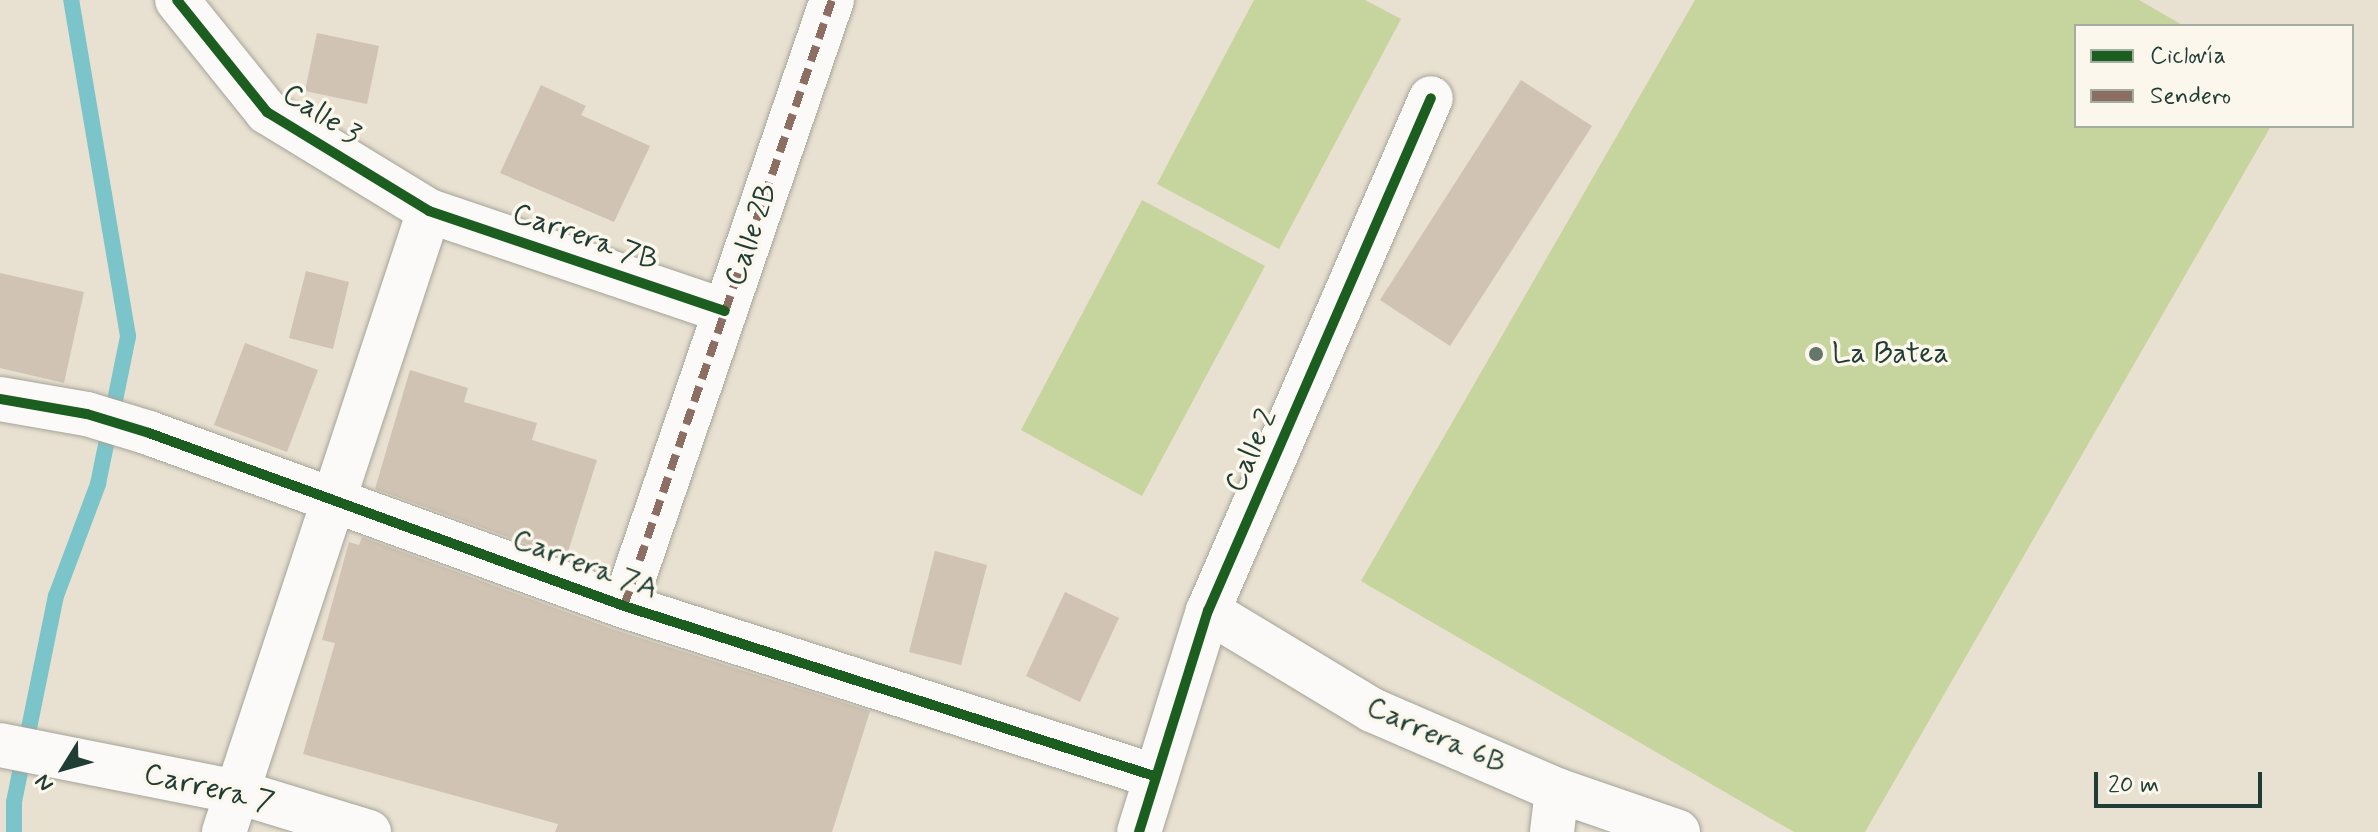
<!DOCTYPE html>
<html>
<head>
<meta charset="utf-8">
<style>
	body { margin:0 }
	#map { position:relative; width:2378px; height:832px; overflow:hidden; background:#e8e0d0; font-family:Mynerve,sans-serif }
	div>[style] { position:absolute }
	.green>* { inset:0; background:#c6d49d }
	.stream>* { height:16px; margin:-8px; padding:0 8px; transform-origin:8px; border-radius:8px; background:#7bc5ca }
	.building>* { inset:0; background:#d0c3b3 }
	.roads { filter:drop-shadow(0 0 2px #a4a499) drop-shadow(0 0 2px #a4a499) }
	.minor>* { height:44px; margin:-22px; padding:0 22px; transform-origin:22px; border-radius:22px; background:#fcfaf8 }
	.quiet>* { height:8px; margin-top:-4px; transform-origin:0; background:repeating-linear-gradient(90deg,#8d6e63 0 16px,transparent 0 24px) }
	.cycleway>* { height:10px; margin:-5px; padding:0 5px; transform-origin:5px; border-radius:5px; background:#1b5e20 }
	.dots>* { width:22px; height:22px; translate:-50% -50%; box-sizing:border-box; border:4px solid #fbf7ec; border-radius:50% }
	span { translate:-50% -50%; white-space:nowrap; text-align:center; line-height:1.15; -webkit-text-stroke:7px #fbf7ec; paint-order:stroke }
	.street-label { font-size:30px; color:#1f3d34 }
	.poi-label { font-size:30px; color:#1f3d34 }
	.left { translate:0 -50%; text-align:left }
	.legend { position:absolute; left:2074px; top:24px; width:280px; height:104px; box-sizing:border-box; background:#fbf7ec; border:2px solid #a3ada2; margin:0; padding:10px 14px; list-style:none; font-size:24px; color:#1f3d34 }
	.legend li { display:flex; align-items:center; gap:16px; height:40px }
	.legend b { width:40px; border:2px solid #a3ada2 }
	.north { position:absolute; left:24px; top:728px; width:80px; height:80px; -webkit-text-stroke:6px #fbf7ec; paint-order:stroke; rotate:233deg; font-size:22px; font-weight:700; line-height:32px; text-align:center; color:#1f3d34 }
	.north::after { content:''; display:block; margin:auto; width:28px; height:36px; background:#1f3d34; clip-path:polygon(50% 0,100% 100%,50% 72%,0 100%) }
	.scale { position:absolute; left:2094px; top:772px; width:168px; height:36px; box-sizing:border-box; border:4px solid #1f3d34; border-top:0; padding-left:10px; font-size:24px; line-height:28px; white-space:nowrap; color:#1f3d34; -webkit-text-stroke:6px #fbf7ec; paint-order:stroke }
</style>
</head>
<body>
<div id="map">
	<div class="green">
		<div style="clip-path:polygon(1254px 0,1365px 0,1401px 19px,1279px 249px,1157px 184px)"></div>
		<div style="clip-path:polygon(1695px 0,2139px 0,2184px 26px,2076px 26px,2076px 126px,2271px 126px,1865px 832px,1794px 832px,1361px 581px)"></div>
		<div style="clip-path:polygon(1142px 200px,1265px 266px,1142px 496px,1021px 430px)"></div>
	</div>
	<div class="stream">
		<div style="left:14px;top:832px;width:30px;rotate:-90deg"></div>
		<div style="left:14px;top:802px;width:210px;rotate:-78.5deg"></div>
		<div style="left:56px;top:596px;width:120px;rotate:-69.4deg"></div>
		<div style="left:98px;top:484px;width:151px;rotate:-78.5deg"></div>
		<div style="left:128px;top:336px;width:341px;rotate:-99.6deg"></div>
	</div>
	<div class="building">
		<div style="clip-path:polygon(317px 33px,379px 46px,367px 104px,305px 91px)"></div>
		<div style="clip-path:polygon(1521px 80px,1592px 126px,1450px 346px,1380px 300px)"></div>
		<div style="clip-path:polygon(541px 85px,586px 106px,581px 115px,650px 146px,614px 222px,500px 173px)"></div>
		<div style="clip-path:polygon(306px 271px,349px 282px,333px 349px,289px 338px)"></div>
		<div style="clip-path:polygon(0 273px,84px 292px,64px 383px,0 368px)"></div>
		<div style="clip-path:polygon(245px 343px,318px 370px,287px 452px,214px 425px)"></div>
		<div style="clip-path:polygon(410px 370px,468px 388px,464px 402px,537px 423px,532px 440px,597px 460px,566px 558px,375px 489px)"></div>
		<div style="clip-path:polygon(362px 537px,615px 630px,870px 711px,832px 832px,555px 832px,558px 824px,303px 754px,335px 643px,322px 640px,349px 542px,359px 545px)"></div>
		<div style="clip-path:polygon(935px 551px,987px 565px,961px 665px,909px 652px)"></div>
		<div style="clip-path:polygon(1065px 592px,1119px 618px,1080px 702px,1026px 676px)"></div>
	</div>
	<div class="roads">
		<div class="minor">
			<div style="left:177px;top:0;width:144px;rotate:51.2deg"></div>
			<div style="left:267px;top:112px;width:190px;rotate:31.4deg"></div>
			<div style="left:429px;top:211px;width:312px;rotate:18.7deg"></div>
			<div style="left:0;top:399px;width:88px;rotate:9.8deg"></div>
			<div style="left:87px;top:414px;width:65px;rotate:17deg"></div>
			<div style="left:149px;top:433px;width:506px;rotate:20.01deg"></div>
			<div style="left:624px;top:606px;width:557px;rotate:17.78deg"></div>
			<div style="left:624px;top:606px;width:641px;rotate:-71.06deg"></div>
			<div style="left:1208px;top:611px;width:192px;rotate:31.1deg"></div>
			<div style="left:1372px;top:710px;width:202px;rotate:23.4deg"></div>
			<div style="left:1557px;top:790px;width:128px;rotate:19.1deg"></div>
			<div style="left:0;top:745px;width:243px;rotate:11.2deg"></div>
			<div style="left:238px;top:792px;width:137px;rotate:17deg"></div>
			<div style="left:224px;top:832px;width:654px;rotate:-71.73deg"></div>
			<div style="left:1139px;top:832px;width:232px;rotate:-72.7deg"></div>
			<div style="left:1208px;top:611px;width:559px;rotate:-66.51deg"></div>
			<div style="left:1552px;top:832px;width:42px;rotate:-83.2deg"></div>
		</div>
	</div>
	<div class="quiet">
		<div style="left:624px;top:606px;width:641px;rotate:-71.06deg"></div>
	</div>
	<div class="cycleway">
		<div style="left:177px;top:0;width:144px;rotate:51.2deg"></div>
		<div style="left:267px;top:112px;width:190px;rotate:31.4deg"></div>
		<div style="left:429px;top:211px;width:312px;rotate:18.7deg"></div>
		<div style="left:0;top:399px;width:88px;rotate:9.8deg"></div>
		<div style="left:87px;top:414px;width:65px;rotate:17deg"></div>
		<div style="left:149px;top:433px;width:506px;rotate:20.01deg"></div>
		<div style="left:624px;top:606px;width:557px;rotate:17.78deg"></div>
		<div style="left:1139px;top:832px;width:232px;rotate:-72.7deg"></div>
		<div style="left:1208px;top:611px;width:559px;rotate:-66.51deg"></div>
	</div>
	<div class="dots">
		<div style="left:1816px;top:354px;background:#65766b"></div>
	</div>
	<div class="street-label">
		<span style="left:321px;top:115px;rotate:33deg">Calle 3</span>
		<span style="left:752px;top:235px;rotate:-71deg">Calle 2B</span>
		<span style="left:585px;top:238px;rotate:19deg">Carrera 7B</span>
		<span style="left:1252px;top:451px;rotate:-66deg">Calle 2</span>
		<span style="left:585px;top:565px;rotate:20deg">Carrera 7A</span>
		<span style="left:1436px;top:736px;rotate:24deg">Carrera 6B</span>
		<span style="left:209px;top:789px;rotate:13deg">Carrera 7</span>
	</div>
	<div class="poi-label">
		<span class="left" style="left:1832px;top:354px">La Batea</span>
	</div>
	<ul class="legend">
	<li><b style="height:10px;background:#1b5e20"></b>Ciclovía</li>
	<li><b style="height:10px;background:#8d6e63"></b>Sendero</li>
	</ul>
	<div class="north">N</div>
	<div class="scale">20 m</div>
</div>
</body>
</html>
